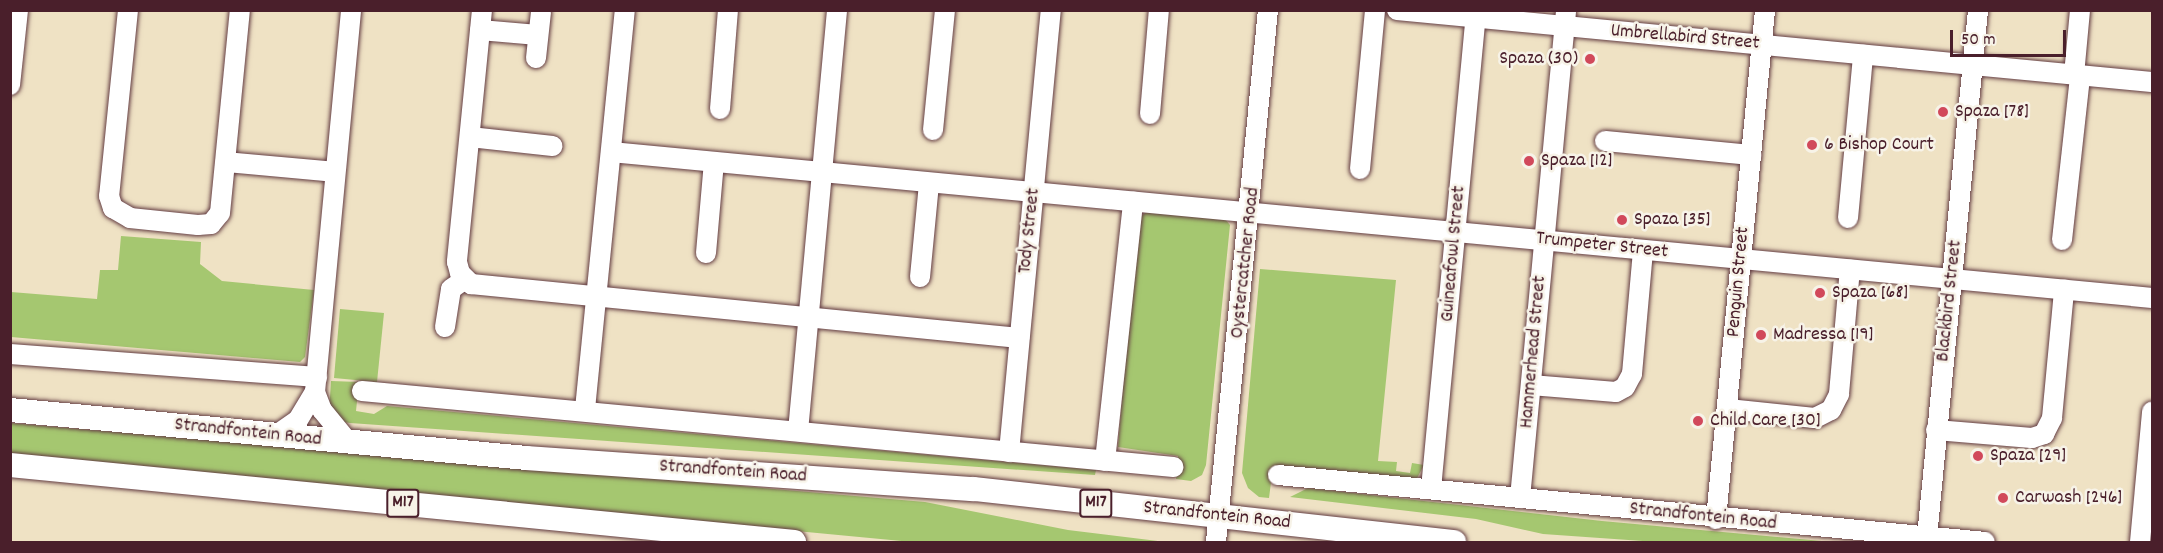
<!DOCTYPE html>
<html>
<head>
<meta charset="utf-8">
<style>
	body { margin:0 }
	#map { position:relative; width:2163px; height:553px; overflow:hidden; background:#efe2c4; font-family:Dekko,sans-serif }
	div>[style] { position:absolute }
	.green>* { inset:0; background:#a5c770 }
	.roads { filter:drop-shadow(0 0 2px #633c42) drop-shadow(0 0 2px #633c42) }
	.minor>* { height:20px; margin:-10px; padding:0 10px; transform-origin:10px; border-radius:10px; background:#fff }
	.major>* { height:24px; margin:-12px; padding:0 12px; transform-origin:12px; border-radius:12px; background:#fff }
	.dots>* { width:16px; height:16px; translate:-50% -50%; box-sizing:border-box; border:3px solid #f7f3e8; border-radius:50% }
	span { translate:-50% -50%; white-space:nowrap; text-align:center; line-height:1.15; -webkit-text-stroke:5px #f7f3e8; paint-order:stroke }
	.shield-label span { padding:2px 4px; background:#f7f3e8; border:2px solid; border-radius:4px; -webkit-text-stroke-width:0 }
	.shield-label { font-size:18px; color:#4a1f2b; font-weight:700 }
	.street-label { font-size:20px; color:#4a1f2b }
	.poi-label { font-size:20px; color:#4a1f2b }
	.right { translate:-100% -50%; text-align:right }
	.left { translate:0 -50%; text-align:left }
	.frame { position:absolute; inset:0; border:12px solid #4a1f2b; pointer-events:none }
	.scale { position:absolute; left:1950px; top:30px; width:116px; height:27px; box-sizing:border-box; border:3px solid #4a1f2b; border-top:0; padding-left:8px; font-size:18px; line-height:21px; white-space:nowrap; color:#4a1f2b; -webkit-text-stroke:4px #f7f3e8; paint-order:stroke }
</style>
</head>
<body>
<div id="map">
	<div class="green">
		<div style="clip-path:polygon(1148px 211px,1224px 218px,1230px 225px,1206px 465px,1202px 475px,1191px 481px,1176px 479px,1178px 456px,1118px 447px,1137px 219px)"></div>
		<div style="clip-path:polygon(121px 236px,201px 242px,200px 264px,222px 281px,314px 290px,305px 357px,300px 362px,11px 337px,11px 292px,97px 299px,100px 270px,118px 270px)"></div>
		<div style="clip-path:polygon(1260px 269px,1396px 280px,1378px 461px,1397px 462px,1396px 471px,1410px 473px,1412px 463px,1424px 465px,1416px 480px,1273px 467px,1269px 498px,1259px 497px,1248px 488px,1242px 473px)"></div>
		<div style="clip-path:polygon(340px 309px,384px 313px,377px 382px,334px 378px)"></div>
		<div style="clip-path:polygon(331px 381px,359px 382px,356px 411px,374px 414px,387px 406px,1096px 470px,1095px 475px,350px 423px,338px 421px,329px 414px)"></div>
		<div style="clip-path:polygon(10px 423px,925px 502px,1068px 530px,1166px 542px,912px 542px,11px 457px)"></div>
		<div style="clip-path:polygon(1308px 488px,1602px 521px,1833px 542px,1657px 542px,1543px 534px,1476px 519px,1290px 497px)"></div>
	</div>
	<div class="roads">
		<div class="minor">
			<div style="left:128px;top:10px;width:187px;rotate:95.8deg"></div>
			<div style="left:109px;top:196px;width:13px;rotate:72deg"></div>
			<div style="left:113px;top:208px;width:20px;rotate:30deg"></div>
			<div style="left:130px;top:218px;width:68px;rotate:5.9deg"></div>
			<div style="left:198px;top:225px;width:13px;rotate:-4deg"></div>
			<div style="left:211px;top:224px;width:14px;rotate:-51deg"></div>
			<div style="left:220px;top:213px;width:204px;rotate:-84.4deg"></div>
			<div style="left:482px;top:10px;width:253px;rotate:95.7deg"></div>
			<div style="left:457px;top:262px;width:11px;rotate:75deg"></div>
			<div style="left:460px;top:273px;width:16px;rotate:45deg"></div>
			<div style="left:471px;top:284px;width:551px;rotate:5.63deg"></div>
			<div style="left:1397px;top:10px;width:758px;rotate:5.45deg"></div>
			<div style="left:480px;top:30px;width:58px;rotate:4.9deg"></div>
			<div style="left:536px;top:58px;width:46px;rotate:-83.8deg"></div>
			<div style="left:2074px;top:75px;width:65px;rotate:-84.7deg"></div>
			<div style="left:10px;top:85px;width:75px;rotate:-83.9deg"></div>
			<div style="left:720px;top:109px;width:99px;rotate:-85.4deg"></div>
			<div style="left:1150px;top:114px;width:104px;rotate:-85.1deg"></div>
			<div style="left:933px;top:130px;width:121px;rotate:-84.3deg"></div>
			<div style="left:470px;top:137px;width:83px;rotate:6.2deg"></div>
			<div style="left:1605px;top:141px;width:147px;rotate:5.5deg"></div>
			<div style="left:611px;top:152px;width:1548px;rotate:5.41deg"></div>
			<div style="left:226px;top:162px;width:109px;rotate:5.2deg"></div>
			<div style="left:1360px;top:169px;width:160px;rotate:-84.6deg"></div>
			<div style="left:1848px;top:218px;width:164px;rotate:-84.7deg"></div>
			<div style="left:2062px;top:240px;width:165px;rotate:-83.7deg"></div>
			<div style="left:706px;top:253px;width:91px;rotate:-85deg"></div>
			<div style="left:920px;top:277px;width:94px;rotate:-84.5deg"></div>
			<div style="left:445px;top:327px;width:38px;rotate:-81deg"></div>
			<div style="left:451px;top:289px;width:16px;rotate:-35deg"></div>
			<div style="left:10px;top:354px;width:308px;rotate:4.3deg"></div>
			<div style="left:1531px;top:385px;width:85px;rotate:4.7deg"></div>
			<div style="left:1616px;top:392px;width:10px;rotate:-29deg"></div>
			<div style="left:1625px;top:387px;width:15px;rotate:-62deg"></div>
			<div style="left:1632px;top:374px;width:123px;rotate:-84.9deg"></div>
			<div style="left:362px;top:391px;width:815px;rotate:5.35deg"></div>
			<div style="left:315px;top:392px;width:19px;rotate:69deg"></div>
			<div style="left:322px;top:410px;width:43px;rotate:50.7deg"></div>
			<div style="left:585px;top:409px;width:401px;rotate:-84.3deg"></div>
			<div style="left:1728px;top:409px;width:87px;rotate:5.9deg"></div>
			<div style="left:1815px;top:418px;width:18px;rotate:-27deg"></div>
			<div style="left:1831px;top:410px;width:18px;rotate:-63deg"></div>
			<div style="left:1839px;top:394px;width:125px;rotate:-85deg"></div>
			<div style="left:1936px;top:430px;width:96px;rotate:4.8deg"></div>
			<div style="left:2032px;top:438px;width:13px;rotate:-18deg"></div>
			<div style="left:2044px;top:434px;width:18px;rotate:-63deg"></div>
			<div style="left:2052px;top:418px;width:129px;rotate:-84.6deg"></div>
			<div style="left:798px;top:431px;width:423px;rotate:-84.7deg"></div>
			<div style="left:275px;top:436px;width:28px;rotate:-35deg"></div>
			<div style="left:298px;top:420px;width:33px;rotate:-59deg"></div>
			<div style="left:315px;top:392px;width:384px;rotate:-84.6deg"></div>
			<div style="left:1009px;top:452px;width:444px;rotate:-84.6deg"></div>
			<div style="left:1105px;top:461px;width:261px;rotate:-83.8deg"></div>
			<div style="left:1278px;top:475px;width:710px;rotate:5.41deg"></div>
			<div style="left:1431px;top:489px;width:481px;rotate:-84.6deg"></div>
			<div style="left:1520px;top:498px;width:490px;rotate:-84.6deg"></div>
			<div style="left:1716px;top:519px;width:511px;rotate:-84.5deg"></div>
			<div style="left:1927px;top:537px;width:529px;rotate:-84.47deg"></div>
			<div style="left:1216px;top:542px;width:535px;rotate:-84.42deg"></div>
			<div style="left:2140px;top:542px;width:131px;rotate:-84.7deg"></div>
		</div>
		<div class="major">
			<div style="left:10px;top:410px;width:518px;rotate:5.31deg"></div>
			<div style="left:526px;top:458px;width:449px;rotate:4deg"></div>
			<div style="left:974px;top:489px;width:483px;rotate:6.3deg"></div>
			<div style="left:10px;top:465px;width:788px;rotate:5.61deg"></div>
		</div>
	</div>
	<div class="dots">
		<div style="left:1590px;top:59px;background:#d1495b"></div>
		<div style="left:1943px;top:112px;background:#d1495b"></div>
		<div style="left:1812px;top:145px;background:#d1495b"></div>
		<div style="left:1529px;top:161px;background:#d1495b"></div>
		<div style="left:1622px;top:220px;background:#d1495b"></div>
		<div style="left:1820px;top:293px;background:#d1495b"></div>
		<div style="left:1761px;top:335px;background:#d1495b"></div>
		<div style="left:1698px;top:421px;background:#d1495b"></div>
		<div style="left:1978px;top:456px;background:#d1495b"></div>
		<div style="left:2003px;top:498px;background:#d1495b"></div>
	</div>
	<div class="shield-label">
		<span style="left:403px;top:503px">M17</span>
		<span style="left:1096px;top:503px">M17</span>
	</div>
	<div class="street-label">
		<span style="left:1685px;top:38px;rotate:5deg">Umbrellabird Street</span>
		<span style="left:1030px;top:231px;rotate:-84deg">Tody Street</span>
		<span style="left:1602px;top:246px;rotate:6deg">Trumpeter Street</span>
		<span style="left:1454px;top:254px;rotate:-85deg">Guineafowl Street</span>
		<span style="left:1246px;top:263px;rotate:-84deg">Oystercatcher Road</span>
		<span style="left:1739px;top:282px;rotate:-85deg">Penguin Street</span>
		<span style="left:1950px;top:301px;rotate:-84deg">Blackbird Street</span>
		<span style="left:1534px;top:352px;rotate:-85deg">Hammerhead Street</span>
		<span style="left:248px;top:433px;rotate:6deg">Strandfontein Road</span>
		<span style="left:733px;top:472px;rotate:4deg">Strandfontein Road</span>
		<span style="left:1217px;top:516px;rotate:6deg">Strandfontein Road</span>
		<span style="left:1703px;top:517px;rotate:6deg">Strandfontein Road</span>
	</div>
	<div class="poi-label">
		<span class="right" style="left:1578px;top:59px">Spaza (30)</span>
		<span class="left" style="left:1955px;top:112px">Spaza [78]</span>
		<span class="left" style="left:1824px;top:145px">6 Bishop Court</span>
		<span class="left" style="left:1541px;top:161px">Spaza [12]</span>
		<span class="left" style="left:1634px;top:220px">Spaza [35]</span>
		<span class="left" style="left:1832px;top:293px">Spaza [68]</span>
		<span class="left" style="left:1773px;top:335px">Madressa [19]</span>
		<span class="left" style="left:1710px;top:421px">Child Care [30]</span>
		<span class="left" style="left:1990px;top:456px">Spaza [29]</span>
		<span class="left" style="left:2015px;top:498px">Carwash [246]</span>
	</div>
	<div class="frame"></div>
	<div class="scale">50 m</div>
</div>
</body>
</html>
